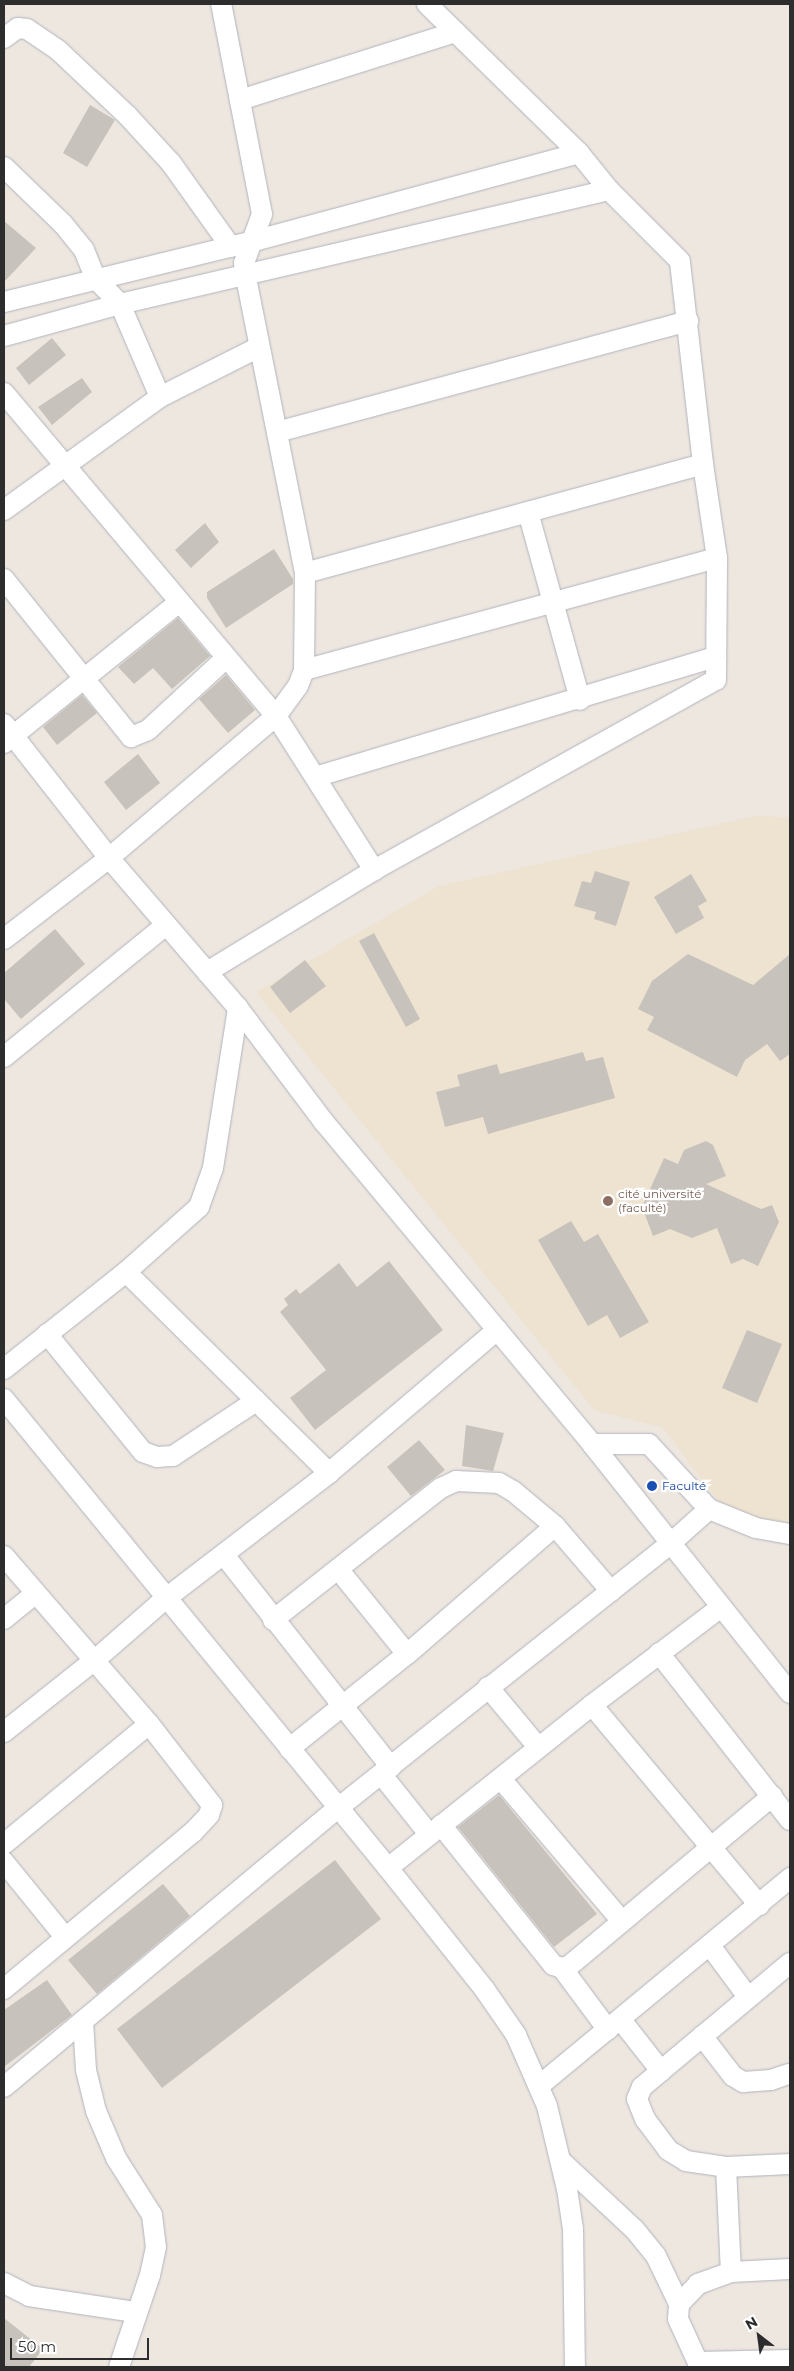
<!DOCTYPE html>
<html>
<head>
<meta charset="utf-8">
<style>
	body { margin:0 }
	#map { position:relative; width:794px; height:2371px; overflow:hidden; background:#eee7e0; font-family:Montserrat,sans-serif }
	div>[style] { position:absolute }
	.education>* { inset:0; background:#eee3d1 }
	.building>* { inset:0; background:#c7c2bb }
	.roads { filter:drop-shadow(0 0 1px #b1b3bd) drop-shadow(0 0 1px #b1b3bd) }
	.minor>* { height:20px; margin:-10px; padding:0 10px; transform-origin:10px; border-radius:10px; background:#fff }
	.dots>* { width:14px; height:14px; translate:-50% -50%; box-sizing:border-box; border:2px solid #fff; border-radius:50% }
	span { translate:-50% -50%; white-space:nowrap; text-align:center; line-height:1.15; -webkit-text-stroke:4.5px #fff; paint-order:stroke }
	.education-label { font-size:12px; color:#785e54 }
	.left { translate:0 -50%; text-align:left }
	.transit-label { font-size:12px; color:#164399 }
	.frame { position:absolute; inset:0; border:5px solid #2d2d2d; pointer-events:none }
	.north { position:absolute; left:734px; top:2311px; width:50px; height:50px; -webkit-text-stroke:4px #fff; paint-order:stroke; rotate:330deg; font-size:14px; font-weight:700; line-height:20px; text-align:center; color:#2d2d2d }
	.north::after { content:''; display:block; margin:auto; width:18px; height:22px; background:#2d2d2d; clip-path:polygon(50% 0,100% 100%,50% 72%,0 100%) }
	.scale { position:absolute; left:10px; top:2338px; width:139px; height:22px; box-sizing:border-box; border:2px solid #2d2d2d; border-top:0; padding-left:6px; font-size:15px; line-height:18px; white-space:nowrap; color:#2d2d2d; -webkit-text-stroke:4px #fff; paint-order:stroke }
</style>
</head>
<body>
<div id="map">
	<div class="education">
		<div style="clip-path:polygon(755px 816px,790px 817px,790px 1524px,731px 1518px,663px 1428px,594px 1410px,256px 992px,439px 886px)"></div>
	</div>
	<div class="building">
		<div style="clip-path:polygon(90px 105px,115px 120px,87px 167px,63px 153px)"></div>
		<div style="clip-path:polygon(4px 221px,36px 248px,4px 282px)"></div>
		<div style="clip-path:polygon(52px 338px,66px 355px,29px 385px,16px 368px)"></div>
		<div style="clip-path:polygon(82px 378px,92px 392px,52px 425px,38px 407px)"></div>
		<div style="clip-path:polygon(205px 523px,219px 542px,191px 568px,175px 550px)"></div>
		<div style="clip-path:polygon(274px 549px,293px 579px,293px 584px,226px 628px,207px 598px,207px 592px)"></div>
		<div style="clip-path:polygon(178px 618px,210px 656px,172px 689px,153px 668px,134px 684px,118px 667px)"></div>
		<div style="clip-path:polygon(226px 675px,255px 710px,228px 733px,199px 699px)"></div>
		<div style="clip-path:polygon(82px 695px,97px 713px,57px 745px,43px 727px)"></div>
		<div style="clip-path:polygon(138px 754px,160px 783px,126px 810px,104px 782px)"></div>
		<div style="clip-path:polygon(595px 871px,630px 882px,616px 926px,594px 919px,596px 912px,574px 906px,582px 881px,591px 883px)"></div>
		<div style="clip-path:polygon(691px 874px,707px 901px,698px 906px,704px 918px,676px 934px,654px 897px)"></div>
		<div style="clip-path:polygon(55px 929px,85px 964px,21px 1019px,4px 999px,4px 973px)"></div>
		<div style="clip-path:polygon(374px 933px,420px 1019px,406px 1027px,359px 941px)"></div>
		<div style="clip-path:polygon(688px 954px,753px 985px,790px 954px,790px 1054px,780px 1061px,767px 1044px,745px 1060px,737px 1077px,647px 1030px,654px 1017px,638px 1009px,652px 981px)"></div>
		<div style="clip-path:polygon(305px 960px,326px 986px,290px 1013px,270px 987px)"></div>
		<div style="clip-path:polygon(583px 1052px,586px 1061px,603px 1057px,615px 1098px,488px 1134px,483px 1117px,445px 1127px,436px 1092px,460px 1086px,457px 1075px,497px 1064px,500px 1074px)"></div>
		<div style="clip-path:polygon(706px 1141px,713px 1145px,726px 1176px,706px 1184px,761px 1209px,772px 1205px,779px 1222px,758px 1266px,743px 1259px,731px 1264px,717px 1228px,692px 1238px,670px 1229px,653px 1236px,642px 1207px,664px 1158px,678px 1164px,684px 1150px)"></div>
		<div style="clip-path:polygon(571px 1221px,584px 1242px,598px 1234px,649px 1322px,620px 1338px,607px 1315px,588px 1326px,538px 1240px)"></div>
		<div style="clip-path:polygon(389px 1261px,443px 1330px,315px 1430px,290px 1398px,326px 1370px,280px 1312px,288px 1305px,284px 1299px,296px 1289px,300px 1294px,339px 1263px,357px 1287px)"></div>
		<div style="clip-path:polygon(747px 1330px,782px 1344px,757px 1403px,722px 1388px)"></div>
		<div style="clip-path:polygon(466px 1425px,504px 1433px,493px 1471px,462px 1466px)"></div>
		<div style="clip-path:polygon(419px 1440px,445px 1470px,411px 1496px,387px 1467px)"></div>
		<div style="clip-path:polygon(499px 1795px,597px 1914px,554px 1947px,458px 1827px)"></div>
		<div style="clip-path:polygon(335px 1860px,381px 1919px,162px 2088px,117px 2029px)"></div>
		<div style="clip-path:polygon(163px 1884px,190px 1916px,97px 1994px,68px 1960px)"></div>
		<div style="clip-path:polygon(47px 1980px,72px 2015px,4px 2067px,4px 2010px)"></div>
		<div style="clip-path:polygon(4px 2318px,43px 2349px,29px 2367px,4px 2367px)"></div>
	</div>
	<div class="roads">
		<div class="minor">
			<div style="left:4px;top:38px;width:17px;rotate:-36deg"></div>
			<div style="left:18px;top:28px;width:9px;rotate:6deg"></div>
			<div style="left:27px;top:29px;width:37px;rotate:34deg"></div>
			<div style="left:58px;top:50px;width:95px;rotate:43.3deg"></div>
			<div style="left:127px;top:115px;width:65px;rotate:47.5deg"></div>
			<div style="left:171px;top:163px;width:103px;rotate:54.5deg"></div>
			<div style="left:240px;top:100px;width:226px;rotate:-17.5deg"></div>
			<div style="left:4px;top:167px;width:82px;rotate:44deg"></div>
			<div style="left:63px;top:224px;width:33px;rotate:51deg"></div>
			<div style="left:84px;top:250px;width:31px;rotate:68deg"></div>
			<div style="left:96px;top:279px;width:35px;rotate:46deg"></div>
			<div style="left:120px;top:304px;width:101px;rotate:66.7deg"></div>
			<div style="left:4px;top:302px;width:253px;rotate:-13.7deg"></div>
			<div style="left:250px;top:242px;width:341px;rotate:-15.1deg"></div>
			<div style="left:4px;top:336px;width:120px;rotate:-15.4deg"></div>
			<div style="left:120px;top:304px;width:502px;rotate:-13.12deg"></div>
			<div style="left:4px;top:393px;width:422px;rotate:49.9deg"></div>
			<div style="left:276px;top:716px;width:183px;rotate:57.5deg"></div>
			<div style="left:277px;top:432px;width:426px;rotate:-15.1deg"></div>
			<div style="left:4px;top:510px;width:193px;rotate:-35.9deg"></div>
			<div style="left:160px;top:397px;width:111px;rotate:-26.8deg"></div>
			<div style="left:528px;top:512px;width:195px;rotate:74.5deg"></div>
			<div style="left:305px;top:573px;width:413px;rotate:-15.3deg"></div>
			<div style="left:4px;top:579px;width:203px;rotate:51.2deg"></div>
			<div style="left:131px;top:737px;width:18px;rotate:-22deg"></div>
			<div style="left:148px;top:730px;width:106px;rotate:-42.7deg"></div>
			<div style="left:304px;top:670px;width:428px;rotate:-15.2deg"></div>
			<div style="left:4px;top:724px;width:170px;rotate:51.9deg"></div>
			<div style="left:109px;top:858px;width:198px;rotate:49.3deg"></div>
			<div style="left:238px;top:1008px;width:143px;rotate:53deg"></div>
			<div style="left:324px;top:1122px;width:419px;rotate:50.2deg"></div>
			<div style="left:592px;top:1444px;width:318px;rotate:51.5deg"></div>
			<div style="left:4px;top:743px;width:223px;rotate:-38.8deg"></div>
			<div style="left:315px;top:777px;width:419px;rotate:-16.7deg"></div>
			<div style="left:4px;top:939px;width:133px;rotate:-37.6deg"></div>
			<div style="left:109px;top:858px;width:219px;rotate:-40.4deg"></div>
			<div style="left:276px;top:716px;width:37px;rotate:-54deg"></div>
			<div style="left:298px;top:686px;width:17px;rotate:-69deg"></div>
			<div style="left:304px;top:670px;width:97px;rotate:-89.4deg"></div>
			<div style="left:305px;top:573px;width:302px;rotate:-101.3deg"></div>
			<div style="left:246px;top:277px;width:14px;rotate:-98deg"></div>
			<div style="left:244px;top:263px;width:52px;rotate:-69.8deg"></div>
			<div style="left:262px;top:214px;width:214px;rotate:-101deg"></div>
			<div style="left:207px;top:972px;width:196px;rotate:-31.4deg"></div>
			<div style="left:374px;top:870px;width:391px;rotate:-29.1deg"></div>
			<div style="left:716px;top:680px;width:122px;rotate:-89.5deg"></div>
			<div style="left:717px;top:558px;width:95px;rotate:-98.5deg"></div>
			<div style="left:703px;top:464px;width:204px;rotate:-96.5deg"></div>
			<div style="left:680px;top:261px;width:100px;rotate:-135deg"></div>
			<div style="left:609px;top:190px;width:48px;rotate:-129deg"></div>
			<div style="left:579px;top:153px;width:213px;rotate:-135.6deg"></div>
			<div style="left:4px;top:1057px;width:209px;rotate:-39.2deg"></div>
			<div style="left:126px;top:1272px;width:286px;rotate:44.7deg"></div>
			<div style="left:47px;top:1334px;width:152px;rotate:50.9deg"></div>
			<div style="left:143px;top:1452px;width:15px;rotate:20deg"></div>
			<div style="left:157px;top:1457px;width:16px;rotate:-4deg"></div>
			<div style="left:173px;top:1456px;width:100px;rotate:-33.5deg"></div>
			<div style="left:4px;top:1369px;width:156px;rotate:-38.5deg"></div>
			<div style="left:126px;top:1272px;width:98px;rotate:-41.7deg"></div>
			<div style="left:199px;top:1207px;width:41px;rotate:-70.3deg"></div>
			<div style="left:213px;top:1168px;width:162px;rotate:-81.1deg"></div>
			<div style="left:4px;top:1399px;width:606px;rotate:50.69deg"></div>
			<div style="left:388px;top:1868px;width:156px;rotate:51.5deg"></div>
			<div style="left:485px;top:1990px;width:55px;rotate:55.4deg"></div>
			<div style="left:516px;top:2035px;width:77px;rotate:66.4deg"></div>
			<div style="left:547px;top:2106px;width:85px;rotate:76.5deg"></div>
			<div style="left:567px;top:2189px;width:40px;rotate:81.5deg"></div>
			<div style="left:573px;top:2229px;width:138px;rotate:89.2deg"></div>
			<div style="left:592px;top:1444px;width:57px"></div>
			<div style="left:649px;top:1444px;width:88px;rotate:47.3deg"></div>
			<div style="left:709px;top:1509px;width:51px;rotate:22deg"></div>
			<div style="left:756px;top:1528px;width:35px;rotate:10deg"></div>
			<div style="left:555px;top:1526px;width:86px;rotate:49.3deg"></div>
			<div style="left:224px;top:1555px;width:270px;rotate:51.8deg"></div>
			<div style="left:4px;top:1556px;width:222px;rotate:49.2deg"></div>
			<div style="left:149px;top:1724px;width:103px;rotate:52.1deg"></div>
			<div style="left:212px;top:1805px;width:10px;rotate:107deg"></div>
			<div style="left:209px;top:1815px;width:23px;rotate:133deg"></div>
			<div style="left:193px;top:1832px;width:246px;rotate:140.3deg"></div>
			<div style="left:338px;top:1569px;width:109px;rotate:50.9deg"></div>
			<div style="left:4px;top:1619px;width:40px;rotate:-39deg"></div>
			<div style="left:273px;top:1620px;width:214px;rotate:-38.2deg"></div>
			<div style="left:441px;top:1488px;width:17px;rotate:-25deg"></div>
			<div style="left:456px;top:1481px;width:43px;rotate:2.7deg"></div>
			<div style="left:499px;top:1483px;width:16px;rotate:30deg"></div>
			<div style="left:513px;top:1491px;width:55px;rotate:39.8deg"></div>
			<div style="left:555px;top:1526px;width:196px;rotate:139.1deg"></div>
			<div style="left:407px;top:1654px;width:151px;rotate:141.2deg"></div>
			<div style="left:659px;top:1653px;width:212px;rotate:51.9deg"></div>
			<div style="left:488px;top:1687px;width:78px;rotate:50.2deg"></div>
			<div style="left:592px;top:1705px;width:261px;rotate:50.1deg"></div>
			<div style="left:4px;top:1732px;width:116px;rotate:-38.4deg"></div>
			<div style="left:95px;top:1660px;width:93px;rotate:-41.1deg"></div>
			<div style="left:165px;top:1599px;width:207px;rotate:-37.5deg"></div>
			<div style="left:329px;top:1473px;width:221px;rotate:-40.4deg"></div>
			<div style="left:382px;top:1775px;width:75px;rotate:51.5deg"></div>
			<div style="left:501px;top:1779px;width:187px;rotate:49.6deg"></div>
			<div style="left:441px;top:1825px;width:179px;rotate:51.3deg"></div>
			<div style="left:553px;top:1965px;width:9px;rotate:18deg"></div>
			<div style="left:562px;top:1968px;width:7px;rotate:-16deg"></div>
			<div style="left:569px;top:1966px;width:265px;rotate:-39.9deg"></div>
			<div style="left:4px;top:1844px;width:188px;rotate:-39.6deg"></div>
			<div style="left:4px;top:1862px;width:97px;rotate:50.9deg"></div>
			<div style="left:388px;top:1868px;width:261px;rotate:-38.6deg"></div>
			<div style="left:592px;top:1705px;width:161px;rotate:-37.2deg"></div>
			<div style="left:711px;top:1947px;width:62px;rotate:53.5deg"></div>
			<div style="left:790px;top:1963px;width:168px;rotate:140.1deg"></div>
			<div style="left:661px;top:2071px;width:25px;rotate:140deg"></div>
			<div style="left:642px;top:2087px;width:13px;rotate:113deg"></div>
			<div style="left:637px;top:2099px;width:22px;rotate:68deg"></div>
			<div style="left:645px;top:2119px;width:39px;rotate:53deg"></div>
			<div style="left:668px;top:2150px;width:21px;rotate:31deg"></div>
			<div style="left:686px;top:2161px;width:40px;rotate:8.5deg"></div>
			<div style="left:726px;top:2167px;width:64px;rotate:-2.7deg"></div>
			<div style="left:562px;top:1968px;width:77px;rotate:53.4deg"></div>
			<div style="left:621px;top:2020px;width:65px;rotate:51.9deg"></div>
			<div style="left:83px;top:2021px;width:49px;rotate:86.5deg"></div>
			<div style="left:86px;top:2070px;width:42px;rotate:76.3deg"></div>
			<div style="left:96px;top:2111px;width:51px;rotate:66.9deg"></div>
			<div style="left:116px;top:2158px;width:67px;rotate:57.7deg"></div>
			<div style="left:152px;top:2215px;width:32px;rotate:83deg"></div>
			<div style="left:156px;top:2247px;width:29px;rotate:102deg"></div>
			<div style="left:150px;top:2275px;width:97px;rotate:108.6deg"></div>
			<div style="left:702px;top:2036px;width:51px;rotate:52.2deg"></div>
			<div style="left:733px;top:2076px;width:12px;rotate:31deg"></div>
			<div style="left:743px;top:2082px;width:28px;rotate:-4deg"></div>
			<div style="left:771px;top:2080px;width:18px;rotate:-19deg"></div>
			<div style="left:540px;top:2085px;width:325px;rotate:-39.6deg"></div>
			<div style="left:4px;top:2087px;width:435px;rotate:-39.9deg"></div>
			<div style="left:338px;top:1808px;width:426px;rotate:-38.5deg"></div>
			<div style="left:671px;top:1543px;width:51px;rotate:-41.8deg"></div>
			<div style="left:561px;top:2161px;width:101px;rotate:43deg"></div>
			<div style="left:635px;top:2230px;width:33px;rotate:51deg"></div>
			<div style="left:656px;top:2256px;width:53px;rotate:64.4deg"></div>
			<div style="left:726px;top:2167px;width:105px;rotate:87.3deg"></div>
			<div style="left:731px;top:2272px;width:59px;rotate:-2.9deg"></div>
			<div style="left:4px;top:2283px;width:28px;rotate:27deg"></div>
			<div style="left:29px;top:2296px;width:107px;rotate:8.6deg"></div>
			<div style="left:698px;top:2362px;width:92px;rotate:-1.2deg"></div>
			<div style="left:700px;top:2367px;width:53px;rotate:-114.6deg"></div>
			<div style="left:678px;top:2319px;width:15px;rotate:-86deg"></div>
			<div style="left:679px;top:2304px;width:28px;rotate:-46deg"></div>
			<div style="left:698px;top:2284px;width:35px;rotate:-20deg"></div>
		</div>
	</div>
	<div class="dots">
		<div style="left:608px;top:1201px;background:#8d6e63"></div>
		<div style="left:652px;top:1486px;background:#1a4fb4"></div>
	</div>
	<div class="education-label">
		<span class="left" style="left:618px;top:1201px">cité université<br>(faculté)</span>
	</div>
	<div class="transit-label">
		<span class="left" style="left:662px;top:1486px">Faculté</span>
	</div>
	<div class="frame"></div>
	<div class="north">N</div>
	<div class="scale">50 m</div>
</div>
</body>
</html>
